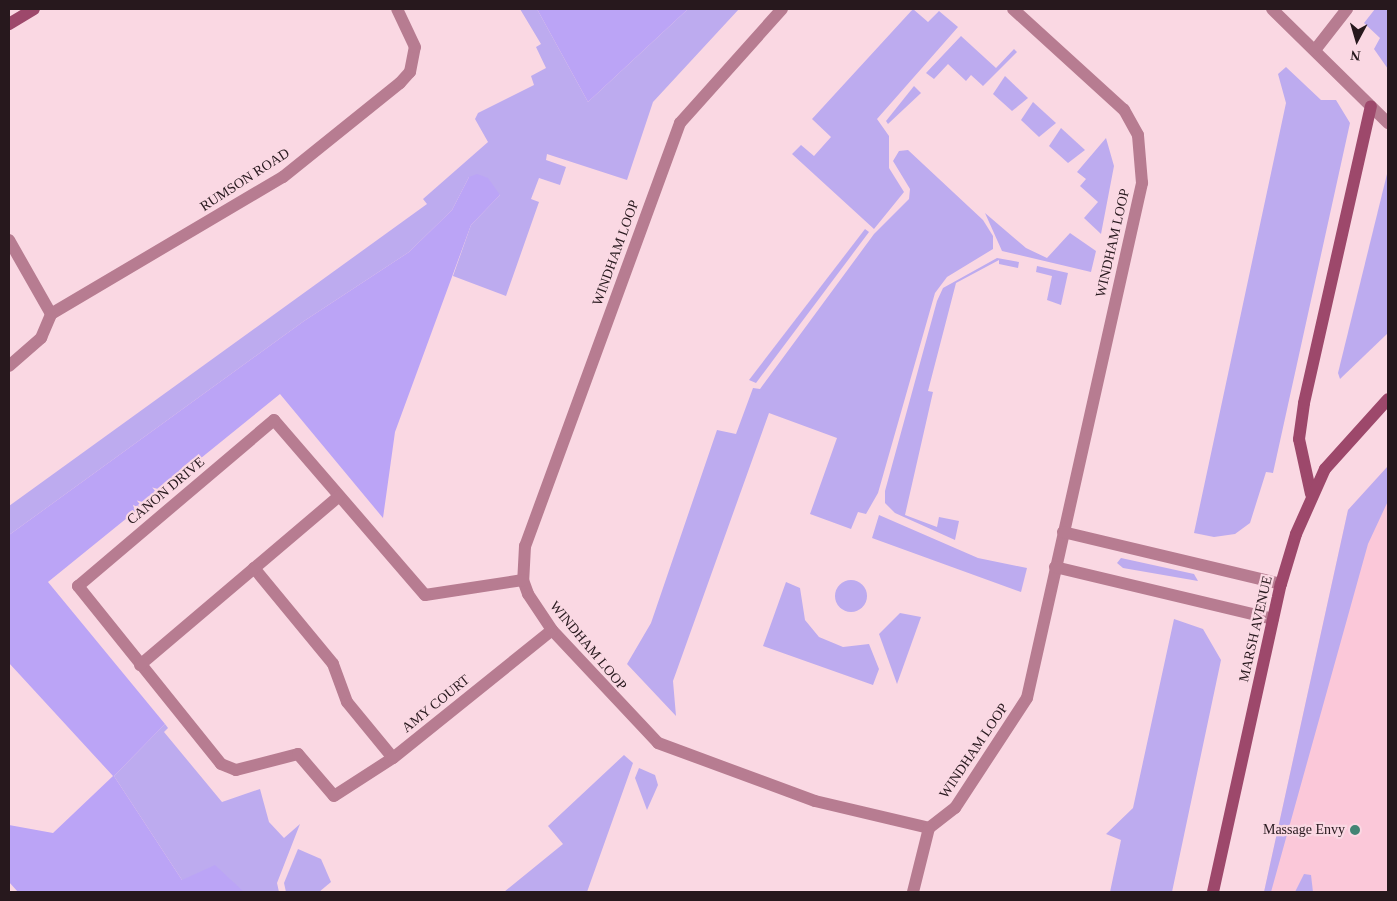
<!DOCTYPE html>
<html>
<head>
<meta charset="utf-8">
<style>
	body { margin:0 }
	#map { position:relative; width:1397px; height:901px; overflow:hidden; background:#fad8e3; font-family:"Times New Roman",serif }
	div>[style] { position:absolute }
	.built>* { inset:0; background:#fbc8d9 }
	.green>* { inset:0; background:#bdabef }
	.round { border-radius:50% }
	.forest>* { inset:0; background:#bba4f6 }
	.street>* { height:12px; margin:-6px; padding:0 6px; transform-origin:6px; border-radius:6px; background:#b77c91 }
	.secondary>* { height:12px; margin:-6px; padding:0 6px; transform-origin:6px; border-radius:6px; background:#9d486b }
	.dots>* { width:14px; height:14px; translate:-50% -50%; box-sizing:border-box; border:2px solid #fad8e3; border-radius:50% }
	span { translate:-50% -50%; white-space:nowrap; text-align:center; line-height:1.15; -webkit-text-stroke:4.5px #fad8e3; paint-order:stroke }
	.street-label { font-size:14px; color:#27181d }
	.poi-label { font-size:14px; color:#27181d }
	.right { translate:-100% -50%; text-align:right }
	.frame { position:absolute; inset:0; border:10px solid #27181d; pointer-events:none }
	.north { position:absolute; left:1332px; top:15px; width:50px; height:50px; -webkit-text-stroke:4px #fad8e3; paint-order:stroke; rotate:186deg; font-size:14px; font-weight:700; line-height:20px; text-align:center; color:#27181d }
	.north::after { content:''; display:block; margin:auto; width:18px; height:22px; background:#27181d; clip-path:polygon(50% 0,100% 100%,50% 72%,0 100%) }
</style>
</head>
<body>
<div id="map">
	<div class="built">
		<div style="clip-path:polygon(1388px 466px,1388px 892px,1264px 892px,1348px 510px)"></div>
	</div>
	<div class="green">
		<div style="clip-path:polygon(520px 9px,537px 9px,588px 102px,688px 9px,739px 9px,653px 102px,627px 180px,547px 154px,546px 160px,566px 167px,560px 185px,539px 178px,531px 199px,539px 202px,506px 296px,453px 276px,471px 225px,500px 195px,469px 177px,452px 210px,409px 252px,304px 321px,9px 535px,9px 506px,427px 204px,423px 199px,488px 142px,475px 119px,478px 113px,534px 85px,531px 76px,546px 68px,536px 47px,541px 44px)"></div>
		<div style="clip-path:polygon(913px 9px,928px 22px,939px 11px,958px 27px,877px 119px,889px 136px,889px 168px,904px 192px,874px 229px,792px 154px,801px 145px,814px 156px,831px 137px,812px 119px)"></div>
		<div style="clip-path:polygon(1375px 9px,1388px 9px,1388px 69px,1374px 49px,1380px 38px,1364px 23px)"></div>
		<div style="clip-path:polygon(961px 36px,996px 68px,1014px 49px,1017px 52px,983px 86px,971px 75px,966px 81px,948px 64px,934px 79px,926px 73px)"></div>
		<div style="clip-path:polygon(1286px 67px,1321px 100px,1336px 100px,1350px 123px,1273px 473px,1266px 472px,1250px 523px,1235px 534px,1214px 537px,1194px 533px,1286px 103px,1278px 74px)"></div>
		<div style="clip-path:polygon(1005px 76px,1028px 98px,1012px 111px,993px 94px)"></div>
		<div style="clip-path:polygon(914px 86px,921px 93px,888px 124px,886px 121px)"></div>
		<div style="clip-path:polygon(1033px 102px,1056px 123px,1039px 137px,1021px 120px)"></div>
		<div style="clip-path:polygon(1061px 128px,1085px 150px,1068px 163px,1049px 146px)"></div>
		<div style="clip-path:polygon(1106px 138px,1114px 166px,1101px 234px,1084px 218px,1098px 202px,1080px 186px,1086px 179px,1077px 172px)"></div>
		<div style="clip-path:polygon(908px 150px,983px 220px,993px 236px,993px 249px,947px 277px,935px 293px,878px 493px,866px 514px,858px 512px,851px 529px,810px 514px,837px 438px,769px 413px,673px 681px,676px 716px,627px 664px,651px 623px,717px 430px,736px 434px,753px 388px,760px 389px,874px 234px,909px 199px,910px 189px,893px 161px,899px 151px)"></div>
		<div style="clip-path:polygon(1388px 170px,1388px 333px,1340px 379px,1338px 373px)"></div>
		<div style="clip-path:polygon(985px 213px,1026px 248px,1047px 258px,1070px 233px,1096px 251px,1091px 272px,1002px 251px)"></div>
		<div style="clip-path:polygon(865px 229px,869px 232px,756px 383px,749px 380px)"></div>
		<div style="clip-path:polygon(997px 258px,1019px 262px,1018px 268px,999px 264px,999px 260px,956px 283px,928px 391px,933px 392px,905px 515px,937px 527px,939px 517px,959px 521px,955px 540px,895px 513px,885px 503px,885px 491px,937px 301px,943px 288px)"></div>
		<div style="clip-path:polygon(1037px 266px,1068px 273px,1061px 305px,1047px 300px,1052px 276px,1036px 272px)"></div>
		<div style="clip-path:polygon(1388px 466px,1388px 501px,1368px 544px,1271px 892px,1264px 892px,1348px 510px)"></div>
		<div style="clip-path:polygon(879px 515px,978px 558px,1027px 568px,1021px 592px,872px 538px)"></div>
		<div style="clip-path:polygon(1121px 558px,1194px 574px,1198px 581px,1123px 568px,1117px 563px)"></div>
		<div class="round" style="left:835px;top:580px;width:32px;height:32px"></div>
		<div style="clip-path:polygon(786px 582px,800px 588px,805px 620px,819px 637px,843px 647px,869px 644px,879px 669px,873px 685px,763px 646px)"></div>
		<div style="clip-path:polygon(900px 613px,921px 617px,897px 684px,879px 634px)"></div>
		<div style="clip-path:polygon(1174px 619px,1203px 629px,1221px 660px,1172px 892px,1110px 892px,1121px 840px,1106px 834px,1133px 808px)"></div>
		<div style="clip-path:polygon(165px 724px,168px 728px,164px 732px,222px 802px,260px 789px,269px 822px,284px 838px,300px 824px,277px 883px,279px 892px,244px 892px,182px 880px,114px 776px)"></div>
		<div style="clip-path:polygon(624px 755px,633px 763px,587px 892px,504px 892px,563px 844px,548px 826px)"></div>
		<div style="clip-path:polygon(639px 768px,655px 775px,658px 785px,647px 810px,635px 778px)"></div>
		<div style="clip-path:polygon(298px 849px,321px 859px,331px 882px,319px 892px,286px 892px,284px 883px)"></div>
		<div style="clip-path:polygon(1304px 874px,1311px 875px,1313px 892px,1295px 892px)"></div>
	</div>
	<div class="forest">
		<div style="clip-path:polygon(537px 9px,688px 9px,588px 102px)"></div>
		<div style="clip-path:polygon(477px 174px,488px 178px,500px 195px,471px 225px,395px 432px,383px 518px,280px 394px,48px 582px,165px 724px,114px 776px,182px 880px,215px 865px,244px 892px,18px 892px,9px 882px,9px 825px,53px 833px,113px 776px,9px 663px,9px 535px,304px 321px,409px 252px,452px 210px,469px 177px)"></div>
	</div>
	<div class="street">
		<div style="left:782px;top:9px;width:153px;rotate:131.8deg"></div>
		<div style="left:680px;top:123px;width:451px;rotate:110.1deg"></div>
		<div style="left:525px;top:546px;width:34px;rotate:93deg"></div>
		<div style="left:523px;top:580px;width:15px;rotate:70deg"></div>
		<div style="left:528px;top:594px;width:43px;rotate:56.3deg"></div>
		<div style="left:552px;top:630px;width:155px;rotate:46.8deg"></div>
		<div style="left:658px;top:743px;width:167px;rotate:20.3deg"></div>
		<div style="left:815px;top:801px;width:117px;rotate:13.3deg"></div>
		<div style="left:929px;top:828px;width:33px;rotate:-38deg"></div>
		<div style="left:955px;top:808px;width:131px;rotate:-56.8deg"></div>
		<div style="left:1027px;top:698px;width:528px;rotate:-77.41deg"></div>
		<div style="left:1142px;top:183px;width:48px;rotate:-94.8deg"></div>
		<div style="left:1138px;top:135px;width:29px;rotate:-119deg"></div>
		<div style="left:1124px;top:110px;width:150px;rotate:-137.7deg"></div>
		<div style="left:1272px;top:9px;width:163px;rotate:44.5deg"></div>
		<div style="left:1315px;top:50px;width:52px;rotate:-52deg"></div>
		<div style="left:9px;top:240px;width:85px;rotate:60.4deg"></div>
		<div style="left:9px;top:366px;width:43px;rotate:-41.2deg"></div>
		<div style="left:41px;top:338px;width:26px;rotate:-67deg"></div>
		<div style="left:51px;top:314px;width:269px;rotate:-30.6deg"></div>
		<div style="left:283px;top:177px;width:150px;rotate:-38.8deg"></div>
		<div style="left:400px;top:83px;width:15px;rotate:-48deg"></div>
		<div style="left:410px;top:72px;width:25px;rotate:-79deg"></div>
		<div style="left:415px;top:47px;width:42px;rotate:-115.3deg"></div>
		<div style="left:1063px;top:532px;width:224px;rotate:13.4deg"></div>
		<div style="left:1055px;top:567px;width:224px;rotate:13.4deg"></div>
		<div style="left:254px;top:568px;width:124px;rotate:50.5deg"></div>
		<div style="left:333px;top:664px;width:40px;rotate:69.8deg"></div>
		<div style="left:347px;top:702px;width:72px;rotate:50.6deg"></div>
		<div style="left:523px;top:580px;width:99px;rotate:171.3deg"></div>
		<div style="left:425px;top:595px;width:231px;rotate:-130.8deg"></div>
		<div style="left:274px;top:420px;width:257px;rotate:139.7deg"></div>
		<div style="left:78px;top:586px;width:228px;rotate:51.2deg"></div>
		<div style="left:221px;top:764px;width:16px;rotate:22deg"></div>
		<div style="left:236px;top:770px;width:64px;rotate:-14.5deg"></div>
		<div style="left:298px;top:754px;width:55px;rotate:49.4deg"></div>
		<div style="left:334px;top:796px;width:70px;rotate:-32.8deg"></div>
		<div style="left:393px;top:758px;width:204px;rotate:-38.8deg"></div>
		<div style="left:140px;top:665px;width:261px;rotate:-40.3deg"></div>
		<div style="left:913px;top:892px;width:66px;rotate:-76deg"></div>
	</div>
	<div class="secondary">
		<div style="left:9px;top:24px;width:29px;rotate:-31deg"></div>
		<div style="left:1311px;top:494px;width:56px;rotate:-102.3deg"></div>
		<div style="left:1299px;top:439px;width:36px;rotate:-82deg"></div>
		<div style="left:1304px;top:403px;width:304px;rotate:-77.3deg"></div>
		<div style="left:1213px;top:892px;width:315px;rotate:-77.6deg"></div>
		<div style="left:1281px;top:584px;width:52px;rotate:-73.3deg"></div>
		<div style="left:1296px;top:534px;width:71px;rotate:-66deg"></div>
		<div style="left:1325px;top:469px;width:94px;rotate:-48deg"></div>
	</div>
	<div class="dots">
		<div style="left:1355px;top:830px;background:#428474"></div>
	</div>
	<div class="street-label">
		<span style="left:245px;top:180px;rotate:-33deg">RUMSON ROAD</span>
		<span style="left:1113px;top:243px;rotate:-77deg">WINDHAM LOOP</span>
		<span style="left:616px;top:253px;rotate:-70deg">WINDHAM LOOP</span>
		<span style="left:166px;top:491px;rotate:-40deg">CANON DRIVE</span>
		<span style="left:1256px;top:629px;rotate:-77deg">MARSH AVENUE</span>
		<span style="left:588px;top:646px;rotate:50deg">WINDHAM LOOP</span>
		<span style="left:436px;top:704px;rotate:-39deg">AMY COURT</span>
		<span style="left:974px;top:751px;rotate:-56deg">WINDHAM LOOP</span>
	</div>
	<div class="poi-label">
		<span class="right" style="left:1345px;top:830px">Massage Envy</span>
	</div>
	<div class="frame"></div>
	<div class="north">N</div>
</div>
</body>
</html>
